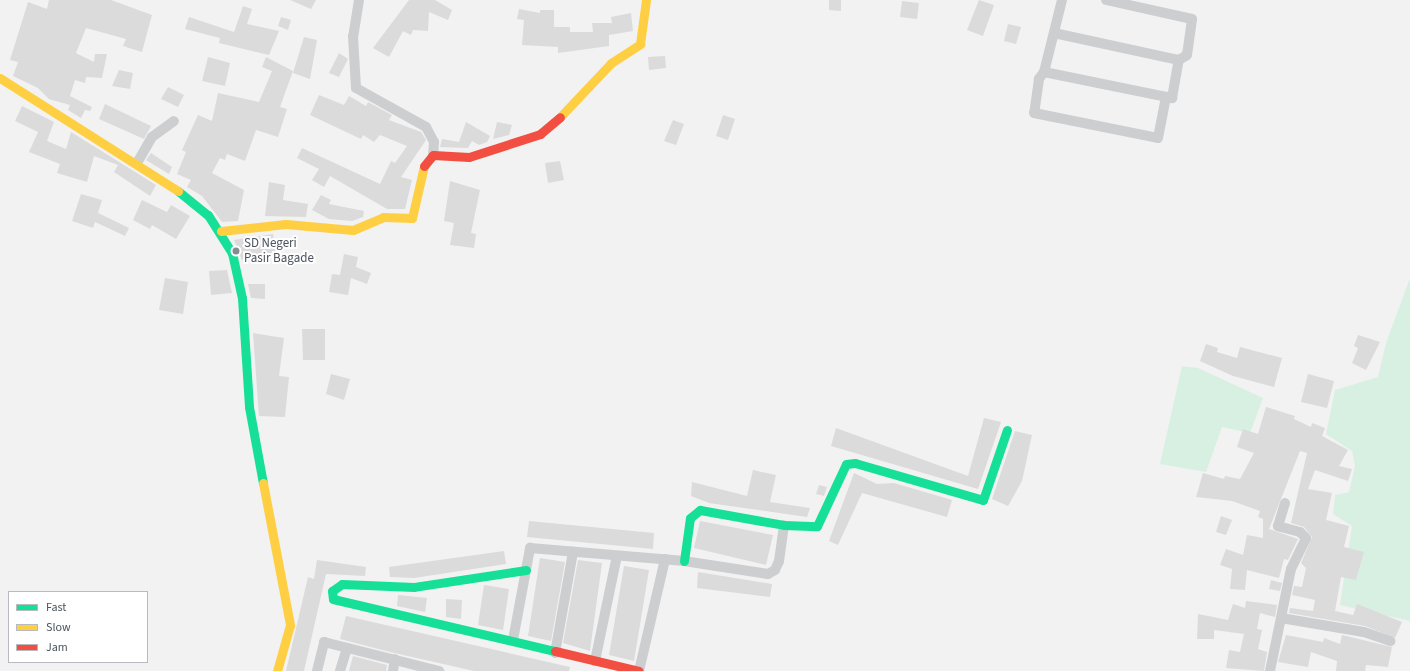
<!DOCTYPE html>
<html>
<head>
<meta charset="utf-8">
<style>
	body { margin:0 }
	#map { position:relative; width:1410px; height:671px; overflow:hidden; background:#f2f2f2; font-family:"Source Sans 3",sans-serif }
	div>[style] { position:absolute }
	.green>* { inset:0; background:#d8f0e2 }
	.building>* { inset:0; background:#dbdbdc }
	.street>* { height:10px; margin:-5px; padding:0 5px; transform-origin:5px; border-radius:5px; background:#ccced0 }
	.fast>* { height:9px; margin:-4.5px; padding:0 4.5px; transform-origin:4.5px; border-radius:4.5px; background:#16e098 }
	.slow>* { height:9px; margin:-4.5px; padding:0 4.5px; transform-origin:4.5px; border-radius:4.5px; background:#ffcf43 }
	.jam>* { height:9px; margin:-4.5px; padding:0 4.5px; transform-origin:4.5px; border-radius:4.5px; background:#f24e42 }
	.dots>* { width:11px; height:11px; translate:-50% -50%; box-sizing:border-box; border:2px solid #fff; border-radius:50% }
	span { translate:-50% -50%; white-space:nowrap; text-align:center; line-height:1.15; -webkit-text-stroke:4px #fff; paint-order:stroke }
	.poi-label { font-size:13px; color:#4a545e }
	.left { translate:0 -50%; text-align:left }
	.legend { position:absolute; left:8px; top:591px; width:140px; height:72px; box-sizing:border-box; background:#fff; border:1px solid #b7bbbf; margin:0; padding:5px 7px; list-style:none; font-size:12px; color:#4a545e }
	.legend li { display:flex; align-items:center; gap:8px; height:20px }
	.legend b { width:20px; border:1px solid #b7bbbf }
</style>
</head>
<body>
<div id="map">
	<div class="green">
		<div style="clip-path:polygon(1410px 278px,1410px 621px,1340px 605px,1352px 526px,1333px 514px,1335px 495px,1349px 492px,1355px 466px,1352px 451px,1326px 434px,1335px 390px,1378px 377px,1386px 343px)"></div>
		<div style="clip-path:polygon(1182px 366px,1198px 368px,1263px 398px,1250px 433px,1222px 427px,1206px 472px,1160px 464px)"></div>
	</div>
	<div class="building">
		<div style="clip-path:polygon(49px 0,111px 0,152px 15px,142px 52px,123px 46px,126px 39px,86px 28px,76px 53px,94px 62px,95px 54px,107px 54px,102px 78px,86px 77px,85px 83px,75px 80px,70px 96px,92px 107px,90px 111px,85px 110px,81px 118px,68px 110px,70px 105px,49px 99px,38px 88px,13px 76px,18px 62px,10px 60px,28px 2px,47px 9px)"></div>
		<div style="clip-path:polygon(290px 0,316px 0,311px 9px)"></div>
		<div style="clip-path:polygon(409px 0,435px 0,452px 10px,448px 20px,429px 12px,428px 31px,413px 30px,411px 35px,403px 31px,389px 57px,373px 48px)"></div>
		<div style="clip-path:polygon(829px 0,841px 0,841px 11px,829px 10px)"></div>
		<div style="clip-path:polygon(979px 0,994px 5px,983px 36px,967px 30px)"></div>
		<div style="clip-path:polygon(902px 1px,919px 3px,917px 19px,900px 17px)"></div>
		<div style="clip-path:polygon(243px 6px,252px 9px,247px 24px,279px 31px,269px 55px,219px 43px,220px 38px,185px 29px,189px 17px,234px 32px)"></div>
		<div style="clip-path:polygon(519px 9px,540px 13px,540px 10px,554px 10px,554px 27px,570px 27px,570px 32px,593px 32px,592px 23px,612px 23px,611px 17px,631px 13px,633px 31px,609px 35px,609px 46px,558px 53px,558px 47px,522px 45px,524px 20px,517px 19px)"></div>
		<div style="clip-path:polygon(281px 17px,291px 20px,288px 30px,278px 26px)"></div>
		<div style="clip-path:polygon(1008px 24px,1021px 27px,1016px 44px,1004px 41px)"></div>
		<div style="clip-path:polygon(304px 37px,317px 40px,310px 79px,293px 73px)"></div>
		<div style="clip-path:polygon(339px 53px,348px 59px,339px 77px,329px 73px)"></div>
		<div style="clip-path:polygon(665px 56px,666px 68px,649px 70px,648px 57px)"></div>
		<div style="clip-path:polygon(208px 57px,230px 63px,225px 86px,202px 81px)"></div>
		<div style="clip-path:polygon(266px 57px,293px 71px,280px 107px,287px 109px,278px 137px,256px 130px,245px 161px,227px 154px,225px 160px,220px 158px,212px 173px,244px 190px,238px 221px,222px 222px,202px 196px,187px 187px,191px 180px,177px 174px,186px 152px,182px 150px,198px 115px,212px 121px,218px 93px,259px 102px,272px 71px,262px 67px)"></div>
		<div style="clip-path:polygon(119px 70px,133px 73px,130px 89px,112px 86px)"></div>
		<div style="clip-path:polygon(168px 87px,184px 95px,178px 107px,161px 99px)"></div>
		<div style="clip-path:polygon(319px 95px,344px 105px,349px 96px,366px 106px,368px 102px,392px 115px,389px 120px,421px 132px,426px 140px,401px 177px,412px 180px,405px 209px,387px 209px,330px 176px,324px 187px,312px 180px,319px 169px,297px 158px,302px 148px,380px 184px,391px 161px,395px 163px,407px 146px,380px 135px,374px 142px,363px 135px,361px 139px,310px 115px)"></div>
		<div style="clip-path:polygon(105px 104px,151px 126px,144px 139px,99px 119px)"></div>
		<div style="clip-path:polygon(22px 106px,54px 122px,47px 141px,66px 149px,71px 132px,156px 185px,150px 196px,114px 172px,118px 165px,94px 156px,87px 182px,57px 173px,60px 164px,29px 152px,38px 132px,15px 121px)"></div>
		<div style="clip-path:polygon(723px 115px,735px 119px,728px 140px,716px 136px)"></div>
		<div style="clip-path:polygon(673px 120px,684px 124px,676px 145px,664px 141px)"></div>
		<div style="clip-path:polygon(466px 122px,490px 136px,487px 142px,479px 145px,472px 141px,468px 148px,440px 147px,442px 139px,459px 142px)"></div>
		<div style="clip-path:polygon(497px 122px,512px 125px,509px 135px,493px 139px)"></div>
		<div style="clip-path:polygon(151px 153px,172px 167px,169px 174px,146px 160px)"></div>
		<div style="clip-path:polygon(560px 161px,564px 180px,548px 183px,545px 163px)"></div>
		<div style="clip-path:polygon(450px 181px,480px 190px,471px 233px,476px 234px,474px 248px,450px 245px,454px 223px,444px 221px)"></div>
		<div style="clip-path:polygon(269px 182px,285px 185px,283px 200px,308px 204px,306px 217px,265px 216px)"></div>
		<div style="clip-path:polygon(81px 194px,102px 200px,98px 213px,129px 228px,125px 236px,95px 222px,93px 228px,72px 221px)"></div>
		<div style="clip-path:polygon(321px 195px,331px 200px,329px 204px,364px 211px,363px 217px,352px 221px,329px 219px,312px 210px)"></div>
		<div style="clip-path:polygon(142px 200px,167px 212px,171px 205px,190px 216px,176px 239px,152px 225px,150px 229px,133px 220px)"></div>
		<div style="clip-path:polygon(273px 234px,276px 255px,242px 260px,234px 240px)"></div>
		<div style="clip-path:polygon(344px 254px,358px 257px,356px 267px,371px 273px,367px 284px,351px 278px,348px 295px,329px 292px,332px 274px,340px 275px)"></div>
		<div style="clip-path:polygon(227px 270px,232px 293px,211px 295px,209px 271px)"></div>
		<div style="clip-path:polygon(165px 278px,188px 282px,183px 314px,159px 310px)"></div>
		<div style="clip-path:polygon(248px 284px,265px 284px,265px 299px,251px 298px)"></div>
		<div style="clip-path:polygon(302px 329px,325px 329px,325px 360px,303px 360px)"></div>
		<div style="clip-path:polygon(253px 333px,284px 338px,279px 376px,289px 377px,285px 417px,259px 416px)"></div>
		<div style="clip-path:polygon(1358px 335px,1380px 342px,1366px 370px,1352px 363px,1358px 348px,1354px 346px)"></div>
		<div style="clip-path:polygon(1206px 344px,1218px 348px,1217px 352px,1237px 358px,1240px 347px,1282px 358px,1274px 387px,1233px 376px,1200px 361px)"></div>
		<div style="clip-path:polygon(331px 374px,350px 379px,344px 400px,326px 394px)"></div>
		<div style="clip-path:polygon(1308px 374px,1334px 381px,1327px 408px,1301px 402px)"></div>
		<div style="clip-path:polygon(1266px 407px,1295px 416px,1294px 419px,1311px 427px,1312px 423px,1325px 428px,1322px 436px,1348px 450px,1339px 466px,1352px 469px,1348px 481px,1315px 470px,1308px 489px,1332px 493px,1326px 520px,1349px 526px,1344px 547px,1364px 552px,1356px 580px,1341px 577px,1335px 611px,1353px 615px,1357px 604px,1402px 622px,1395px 638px,1365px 626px,1289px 613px,1290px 608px,1313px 611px,1315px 600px,1292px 595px,1294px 586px,1302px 587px,1306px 568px,1301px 563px,1312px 537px,1304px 527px,1291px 523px,1307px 453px,1300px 451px,1269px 529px,1298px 539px,1288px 560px,1284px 559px,1279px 578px,1247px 570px,1245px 590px,1230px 589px,1232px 569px,1220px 565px,1226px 549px,1243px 555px,1247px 535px,1263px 538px,1263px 519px,1258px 517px,1260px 511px,1232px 501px,1196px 497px,1203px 473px,1224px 479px,1225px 476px,1240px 479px,1254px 453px,1237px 447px,1243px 429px,1258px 434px)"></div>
		<div style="clip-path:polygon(984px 418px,1001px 422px,978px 489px,831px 446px,836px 428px,968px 476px)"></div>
		<div style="clip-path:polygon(1015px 431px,1032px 435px,1022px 481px,1008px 506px,992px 499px)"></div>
		<div style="clip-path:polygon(753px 470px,776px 475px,770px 502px,810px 508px,807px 517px,709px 503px,691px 496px,692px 482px,747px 496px)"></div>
		<div style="clip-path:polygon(854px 473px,877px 484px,894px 483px,952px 500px,947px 517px,862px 493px,838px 545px,829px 541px)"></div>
		<div style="clip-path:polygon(819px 485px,827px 487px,824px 496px,816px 494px)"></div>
		<div style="clip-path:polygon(1221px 516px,1232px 520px,1226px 535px,1216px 532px)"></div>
		<div style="clip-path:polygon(529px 521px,654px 533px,653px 549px,527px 537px)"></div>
		<div style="clip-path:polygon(700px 521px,773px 535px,766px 565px,694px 548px)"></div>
		<div style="clip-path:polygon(504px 551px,506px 564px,414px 578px,390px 577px,389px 567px)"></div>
		<div style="clip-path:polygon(540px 558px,565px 562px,551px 641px,528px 636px)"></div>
		<div style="clip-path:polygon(317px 560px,366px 567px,365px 576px,326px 574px,304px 671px,286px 671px,308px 577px,314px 579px)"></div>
		<div style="clip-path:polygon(578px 560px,602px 563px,590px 651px,563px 643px)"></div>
		<div style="clip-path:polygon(624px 566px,649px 570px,634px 661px,609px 655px)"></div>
		<div style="clip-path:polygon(698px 572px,772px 584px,770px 597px,697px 588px)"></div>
		<div style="clip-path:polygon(1271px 580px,1282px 583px,1280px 591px,1269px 589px)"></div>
		<div style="clip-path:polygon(484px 585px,509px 589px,503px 630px,478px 625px)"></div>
		<div style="clip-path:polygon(398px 595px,427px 598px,425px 612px,397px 606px)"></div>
		<div style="clip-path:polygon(446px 599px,462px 600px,461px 619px,446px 617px)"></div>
		<div style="clip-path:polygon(1246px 601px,1277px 605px,1275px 617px,1260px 613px,1257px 629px,1262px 630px,1258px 649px,1267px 652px,1264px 671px,1226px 668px,1229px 650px,1240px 652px,1244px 634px,1214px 630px,1214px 639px,1197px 639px,1198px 614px,1228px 620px,1233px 604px,1245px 608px)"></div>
		<div style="clip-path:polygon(346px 616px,570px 667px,569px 671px,474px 671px,390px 652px,340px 639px)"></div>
		<div style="clip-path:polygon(1286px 635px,1323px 642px,1324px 638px,1340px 644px,1342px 635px,1392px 647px,1388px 667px,1366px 665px,1365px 671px,1336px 671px,1337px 661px,1311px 652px,1308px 667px,1278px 662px)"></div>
		<div style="clip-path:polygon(353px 656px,387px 665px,386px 671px,349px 671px)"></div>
	</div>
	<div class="street">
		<div style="left:359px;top:0;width:36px;rotate:99deg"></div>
		<div style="left:353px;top:36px;width:52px;rotate:86.7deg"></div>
		<div style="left:356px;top:88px;width:80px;rotate:29.1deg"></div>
		<div style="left:426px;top:127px;width:17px;rotate:62deg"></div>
		<div style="left:434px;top:142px;width:13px;rotate:94deg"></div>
		<div style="left:1062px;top:0;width:74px;rotate:104deg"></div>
		<div style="left:1044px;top:72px;width:9px;rotate:126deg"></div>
		<div style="left:1039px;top:79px;width:34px;rotate:98deg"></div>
		<div style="left:1034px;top:113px;width:126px;rotate:11.4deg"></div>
		<div style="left:1158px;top:138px;width:42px;rotate:-79deg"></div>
		<div style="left:1054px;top:33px;width:128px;rotate:12.2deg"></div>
		<div style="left:1179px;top:60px;width:9px;rotate:-32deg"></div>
		<div style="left:1187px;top:55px;width:36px;rotate:-82deg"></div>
		<div style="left:1192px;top:19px;width:88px;rotate:-167.5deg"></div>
		<div style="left:1044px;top:72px;width:131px;rotate:11.5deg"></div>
		<div style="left:1172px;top:98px;width:39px;rotate:-80deg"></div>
		<div style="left:137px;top:163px;width:30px;rotate:-60deg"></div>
		<div style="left:152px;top:137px;width:27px;rotate:-36deg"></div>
		<div style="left:1281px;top:618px;width:84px;rotate:9.6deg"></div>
		<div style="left:1364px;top:632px;width:28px;rotate:19deg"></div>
		<div style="left:513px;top:640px;width:94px;rotate:-79.5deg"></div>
		<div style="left:530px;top:548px;width:155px;rotate:4.8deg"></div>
		<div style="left:684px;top:561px;width:85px;rotate:8.8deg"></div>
		<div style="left:768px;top:574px;width:8px;rotate:-30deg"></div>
		<div style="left:775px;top:570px;width:10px;rotate:-66deg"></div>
		<div style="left:779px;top:561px;width:36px;rotate:-82deg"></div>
		<div style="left:555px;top:653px;width:103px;rotate:-79.9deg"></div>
		<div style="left:595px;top:661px;width:107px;rotate:-78.2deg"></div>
		<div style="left:317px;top:671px;width:30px;rotate:-76deg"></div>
		<div style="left:324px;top:642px;width:119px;rotate:14.2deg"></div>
		<div style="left:340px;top:671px;width:24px;rotate:-73deg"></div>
		<div style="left:393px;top:671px;width:12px;rotate:-81deg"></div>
		<div style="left:639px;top:671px;width:115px;rotate:-76.9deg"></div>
		<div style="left:1270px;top:671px;width:104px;rotate:-78.4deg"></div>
		<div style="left:1291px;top:569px;width:34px;rotate:-64deg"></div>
		<div style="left:1306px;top:538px;width:8px;rotate:-135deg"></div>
		<div style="left:1300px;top:532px;width:23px;rotate:-165deg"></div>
		<div style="left:1278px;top:526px;width:24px;rotate:-73deg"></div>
	</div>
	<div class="fast">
		<div style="left:178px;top:191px;width:38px;rotate:39deg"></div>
		<div style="left:208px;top:215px;width:45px;rotate:57.7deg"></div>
		<div style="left:232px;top:253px;width:46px;rotate:77.5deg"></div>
		<div style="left:242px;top:298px;width:109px;rotate:86.3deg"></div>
		<div style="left:249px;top:407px;width:77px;rotate:79.6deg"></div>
		<div style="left:684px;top:561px;width:43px;rotate:-82.1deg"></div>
		<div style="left:690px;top:518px;width:13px;rotate:-39deg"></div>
		<div style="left:700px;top:510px;width:85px;rotate:10.1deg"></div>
		<div style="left:784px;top:525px;width:33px;rotate:2deg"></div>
		<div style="left:817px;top:526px;width:68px;rotate:-64.9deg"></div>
		<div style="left:846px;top:464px;width:9px;rotate:-6deg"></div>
		<div style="left:855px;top:463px;width:133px;rotate:16.1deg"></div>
		<div style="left:983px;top:500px;width:74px;rotate:-71.1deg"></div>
		<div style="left:526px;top:570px;width:113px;rotate:171.4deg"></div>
		<div style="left:414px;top:587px;width:72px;rotate:-177.6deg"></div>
		<div style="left:342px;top:584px;width:12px;rotate:145deg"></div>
		<div style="left:332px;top:591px;width:8px;rotate:83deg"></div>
		<div style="left:333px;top:599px;width:228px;rotate:13.2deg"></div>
	</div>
	<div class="slow">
		<div style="left:0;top:78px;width:211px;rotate:32.4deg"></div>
		<div style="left:560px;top:117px;width:74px;rotate:-46.6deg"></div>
		<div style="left:611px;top:63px;width:35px;rotate:-33deg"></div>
		<div style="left:640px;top:44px;width:44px;rotate:-82.2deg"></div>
		<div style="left:221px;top:231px;width:65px;rotate:-6.1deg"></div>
		<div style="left:286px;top:224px;width:67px;rotate:5.1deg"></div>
		<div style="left:353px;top:230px;width:33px;rotate:-23deg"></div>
		<div style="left:383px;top:217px;width:29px;rotate:2deg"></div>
		<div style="left:412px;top:218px;width:53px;rotate:-77deg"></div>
		<div style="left:263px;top:483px;width:145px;rotate:79.2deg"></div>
		<div style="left:290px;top:625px;width:48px;rotate:105.8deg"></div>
	</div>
	<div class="jam">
		<div style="left:424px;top:166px;width:14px;rotate:-51deg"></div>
		<div style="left:433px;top:155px;width:36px;rotate:3deg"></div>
		<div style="left:469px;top:157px;width:75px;rotate:-17.9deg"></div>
		<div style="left:540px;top:134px;width:26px;rotate:-40deg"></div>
		<div style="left:555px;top:651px;width:86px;rotate:13.4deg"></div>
	</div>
	<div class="dots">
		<div style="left:236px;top:251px;background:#858b92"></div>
	</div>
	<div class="poi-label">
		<span class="left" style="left:244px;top:251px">SD Negeri<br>Pasir Bagade</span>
	</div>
	<ul class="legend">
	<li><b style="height:5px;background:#16e098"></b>Fast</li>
	<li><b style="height:5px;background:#ffcf43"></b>Slow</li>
	<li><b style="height:5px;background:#f24e42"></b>Jam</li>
	</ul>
</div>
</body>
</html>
